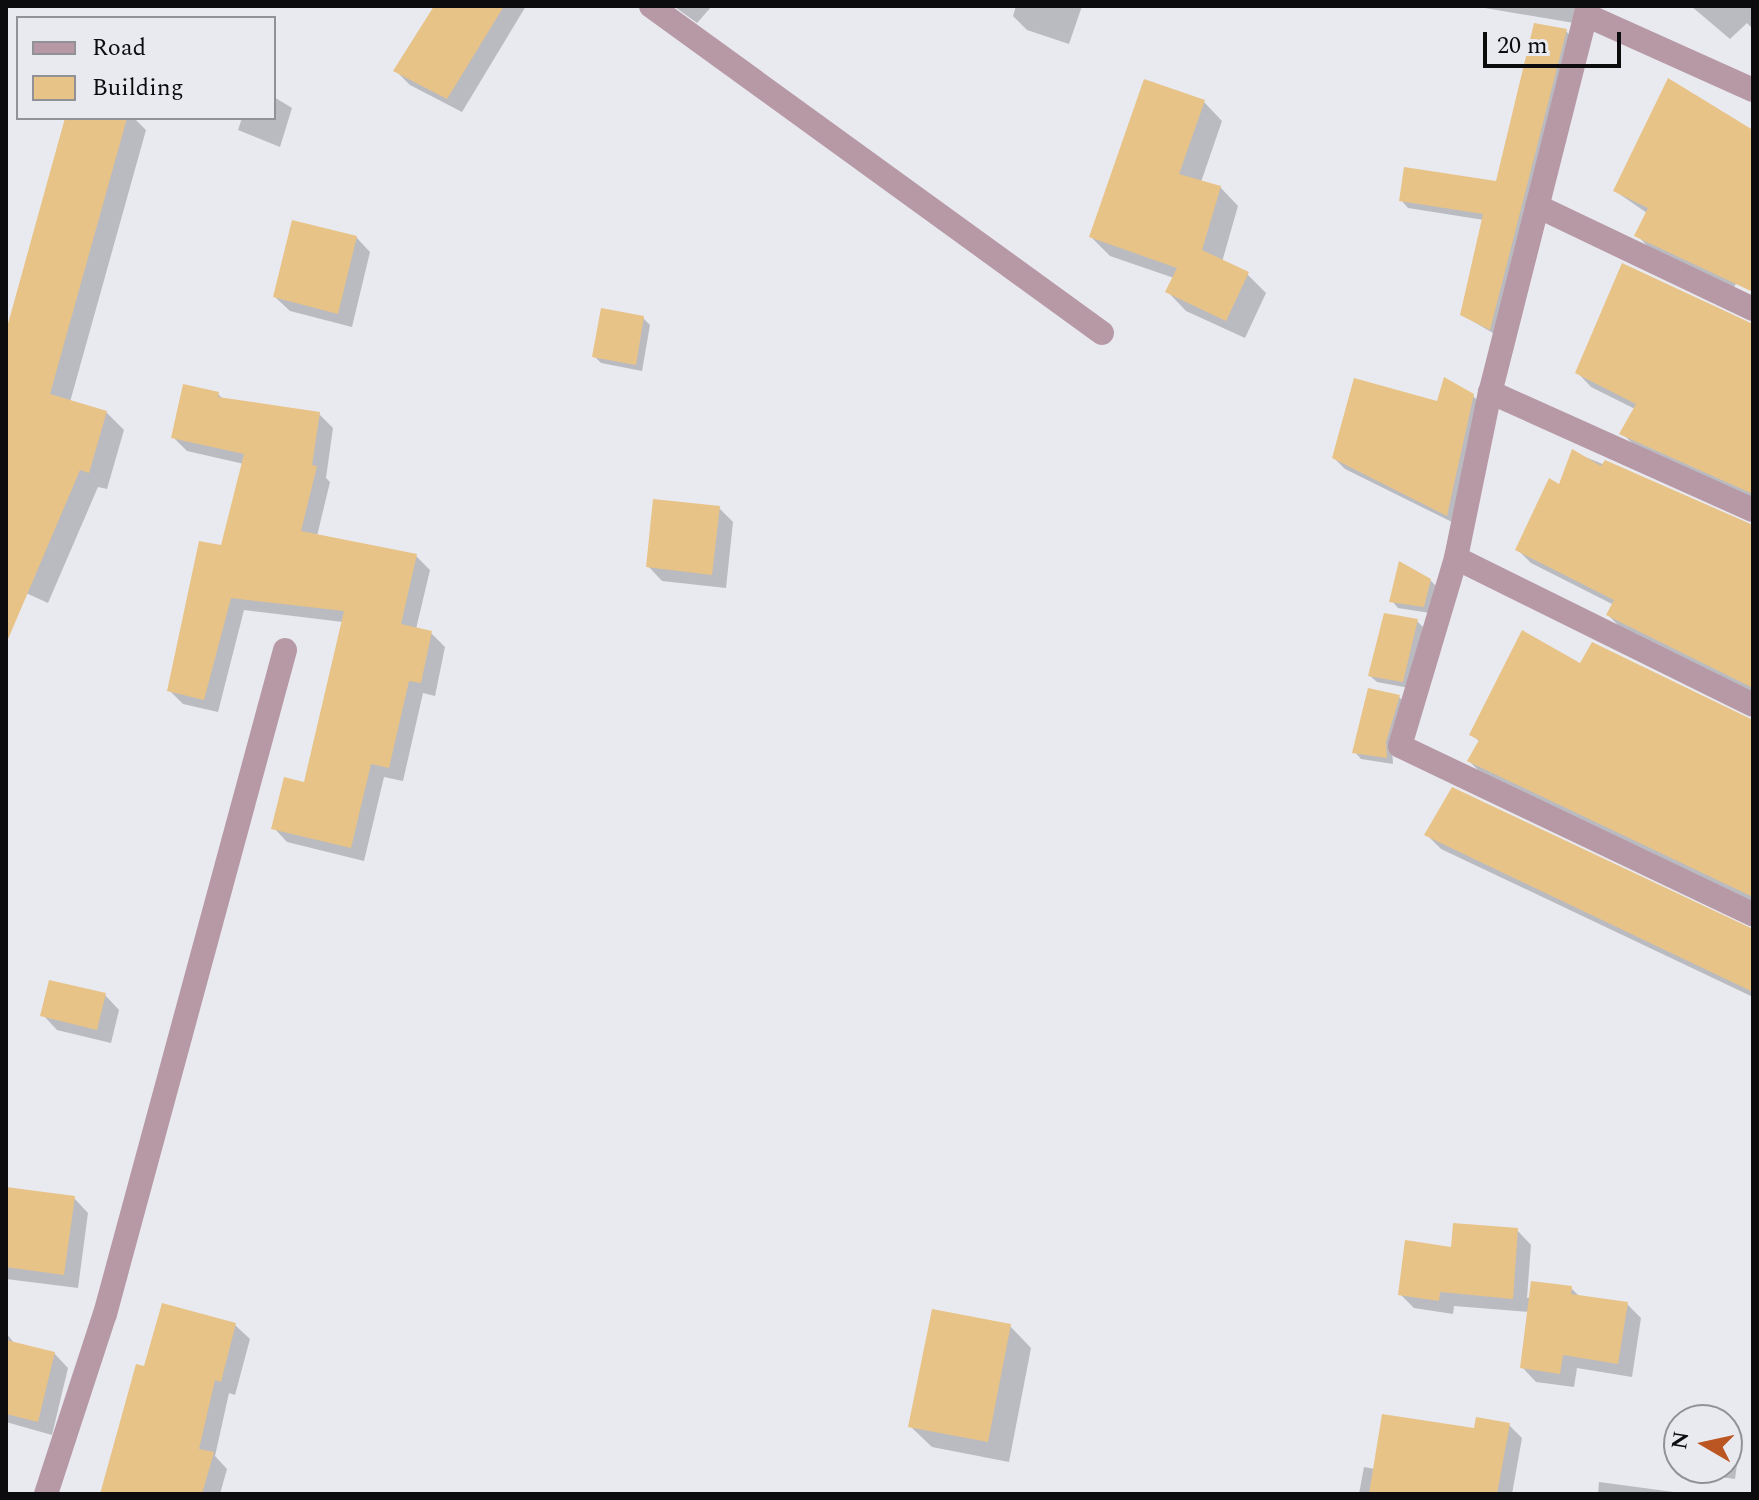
<!DOCTYPE html>
<html>
<head>
<meta charset="utf-8">
<style>
	body { margin:0 }
	#map { position:relative; width:1759px; height:1500px; overflow:hidden; background:#e9eaf0; font-family:Spectral,serif }
	div>[style] { position:absolute }
	.shadow>* { inset:0; background:#0003 }
	.building>* { inset:0; background:#e8c387 }
	.minor>* { height:24px; margin:-12px; padding:0 12px; transform-origin:12px; border-radius:12px; background:#b799a6 }
	span { translate:-50% -50%; white-space:nowrap; text-align:center; line-height:1.15; -webkit-text-stroke:8px #e9eaf0; paint-order:stroke }
	.frame { position:absolute; inset:0; border:8px solid #0c0c0e; pointer-events:none }
	.legend { position:absolute; left:16px; top:16px; width:260px; height:104px; box-sizing:border-box; background:#e9eaf0; border:2px solid #919196; margin:0; padding:10px 14px; list-style:none; font-size:24px; color:#0c0c0e }
	.legend li { display:flex; align-items:center; gap:16px; height:40px }
	.legend b { width:40px; border:2px solid #919196 }
	.north { position:absolute; left:1663px; top:1404px; width:80px; height:80px; box-sizing:border-box; background:#e9eaf0; border:2px solid #919196; border-radius:50%; rotate:279deg; font-size:22px; font-weight:700; line-height:32px; text-align:center; color:#0c0c0e }
	.north::after { content:''; display:block; margin:auto; width:28px; height:36px; background:#bb5623; clip-path:polygon(50% 0,100% 100%,50% 72%,0 100%) }
	.scale { position:absolute; left:1483px; top:32px; width:138px; height:36px; box-sizing:border-box; border:4px solid #0c0c0e; border-top:0; padding-left:10px; font-size:24px; line-height:28px; white-space:nowrap; color:#0c0c0e; -webkit-text-stroke:6px #e9eaf0; paint-order:stroke }
</style>
</head>
<body>
<div id="map">
	<div class="shadow">
		<div style="clip-path:polygon(436px 6px,526px 6px,462px 112px,410px 85px,396px 71px)"></div>
		<div style="clip-path:polygon(657px 6px,712px 6px,697px 23px,675px 7px)"></div>
		<div style="clip-path:polygon(1016px 6px,1082px 6px,1069px 44px,1027px 30px,1013px 16px)"></div>
		<div style="clip-path:polygon(1473px 6px,1577px 6px,1574px 23px)"></div>
		<div style="clip-path:polygon(1691px 6px,1753px 6px,1753px 29px,1747px 23px,1730px 39px)"></div>
		<div style="clip-path:polygon(1566px 31px,1573px 39px,1498px 336px,1462px 315px,1484px 220px,1408px 208px,1401px 200px,1497px 183px)"></div>
		<div style="clip-path:polygon(274px 97px,292px 108px,280px 147px,238px 130px,242px 118px,274px 118px)"></div>
		<div style="clip-path:polygon(1204px 102px,1222px 121px,1201px 182px,1220px 187px,1238px 206px,1222px 262px,1247px 274px,1266px 293px,1245px 338px,1186px 311px,1168px 292px,1174px 278px,1110px 256px,1091px 237px)"></div>
		<div style="clip-path:polygon(67px 118px,134px 118px,146px 130px,70px 402px,106px 412px,124px 430px,107px 489px,98px 487px,48px 603px,6px 584px,6px 338px)"></div>
		<div style="clip-path:polygon(1753px 132px,1753px 253px,1733px 289px,1651px 250px,1637px 235px,1647px 213px,1615px 191px)"></div>
		<div style="clip-path:polygon(356px 237px,370px 252px,352px 327px,290px 311px,275px 297px)"></div>
		<div style="clip-path:polygon(643px 318px,650px 325px,642px 371px,601px 363px,594px 356px)"></div>
		<div style="clip-path:polygon(1753px 326px,1753px 500px,1636px 447px,1622px 433px,1635px 409px,1591px 387px,1577px 372px)"></div>
		<div style="clip-path:polygon(218px 394px,224px 400px,319px 414px,333px 428px,326px 478px,330px 482px,317px 536px,416px 556px,430px 570px,416px 629px,431px 633px,445px 647px,435px 696px,423px 693px,403px 781px,384px 777px,364px 861px,287px 842px,274px 828px,306px 784px,343px 622px,244px 610px,218px 712px,183px 704px,169px 690px,223px 547px,244px 464px,187px 451px,173px 437px)"></div>
		<div style="clip-path:polygon(1473px 396px,1484px 407px,1458px 525px,1345px 469px,1334px 458px,1438px 404px)"></div>
		<div style="clip-path:polygon(1573px 452px,1753px 525px,1753px 694px,1622px 629px,1608px 615px,1614px 605px,1531px 563px,1517px 549px,1560px 487px)"></div>
		<div style="clip-path:polygon(719px 508px,733px 522px,726px 588px,662px 581px,648px 566px)"></div>
		<div style="clip-path:polygon(1430px 580px,1437px 587px,1430px 613px,1398px 608px,1392px 601px)"></div>
		<div style="clip-path:polygon(1417px 621px,1424px 628px,1409px 688px,1377px 682px,1370px 676px)"></div>
		<div style="clip-path:polygon(1581px 666px,1753px 720px,1753px 903px,1483px 775px,1469px 761px,1480px 742px,1472px 735px)"></div>
		<div style="clip-path:polygon(1399px 697px,1405px 703px,1392px 749px,1393px 764px,1361px 759px,1355px 752px)"></div>
		<div style="clip-path:polygon(1427px 835px,1753px 929px,1753px 997px,1441px 849px)"></div>
		<div style="clip-path:polygon(105px 995px,119px 1010px,111px 1043px,57px 1030px,43px 1015px)"></div>
		<div style="clip-path:polygon(6px 1189px,74px 1198px,88px 1213px,78px 1288px,6px 1279px)"></div>
		<div style="clip-path:polygon(1517px 1230px,1531px 1245px,1527px 1298px,1571px 1288px,1580px 1297px,1627px 1304px,1641px 1318px,1632px 1377px,1577px 1368px,1574px 1387px,1536px 1382px,1522px 1367px,1529px 1312px,1454px 1306px,1453px 1314px,1414px 1308px,1400px 1294px,1453px 1249px)"></div>
		<div style="clip-path:polygon(235px 1325px,250px 1339px,235px 1395px,229px 1393px,215px 1456px,227px 1469px,220px 1494px,104px 1494px)"></div>
		<div style="clip-path:polygon(1010px 1326px,1031px 1348px,1009px 1462px,932px 1447px,910px 1426px)"></div>
		<div style="clip-path:polygon(6px 1333px,15px 1344px,54px 1353px,68px 1368px,52px 1435px,6px 1422px)"></div>
		<div style="clip-path:polygon(1509px 1425px,1522px 1438px,1512px 1494px,1359px 1494px,1364px 1467px,1375px 1469px,1475px 1431px)"></div>
		<div style="clip-path:polygon(1727px 1429px,1740px 1442px,1735px 1479px,1691px 1473px,1686px 1468px,1727px 1468px)"></div>
		<div style="clip-path:polygon(1599px 1482px,1689px 1494px,1598px 1494px)"></div>
	</div>
	<div class="building">
		<div style="clip-path:polygon(434px 6px,504px 6px,447px 99px,393px 71px)"></div>
		<div style="clip-path:polygon(1534px 23px,1567px 29px,1490px 330px,1460px 315px,1483px 214px,1399px 201px,1404px 167px,1496px 181px)"></div>
		<div style="clip-path:polygon(1668px 78px,1753px 130px,1753px 292px,1634px 236px,1648px 208px,1613px 191px)"></div>
		<div style="clip-path:polygon(1144px 79px,1205px 100px,1179px 174px,1221px 186px,1202px 250px,1249px 272px,1226px 321px,1165px 292px,1177px 268px,1089px 237px)"></div>
		<div style="clip-path:polygon(65px 118px,127px 118px,50px 394px,107px 411px,89px 473px,80px 470px,6px 644px,6px 331px)"></div>
		<div style="clip-path:polygon(292px 220px,357px 236px,338px 314px,273px 297px)"></div>
		<div style="clip-path:polygon(1622px 263px,1753px 324px,1753px 494px,1619px 434px,1636px 404px,1575px 373px)"></div>
		<div style="clip-path:polygon(601px 308px,644px 316px,636px 365px,592px 357px)"></div>
		<div style="clip-path:polygon(1444px 377px,1474px 394px,1447px 516px,1332px 458px,1354px 378px,1437px 401px)"></div>
		<div style="clip-path:polygon(183px 384px,219px 392px,218px 397px,320px 412px,312px 465px,317px 466px,301px 531px,417px 554px,401px 624px,432px 631px,421px 683px,409px 681px,389px 768px,371px 764px,351px 848px,271px 829px,284px 777px,304px 782px,344px 611px,231px 598px,204px 700px,167px 691px,199px 541px,221px 545px,244px 454px,171px 438px)"></div>
		<div style="clip-path:polygon(1572px 449px,1601px 466px,1605px 460px,1753px 525px,1753px 688px,1606px 615px,1614px 600px,1515px 550px,1549px 478px,1559px 484px)"></div>
		<div style="clip-path:polygon(653px 499px,720px 506px,712px 575px,646px 567px)"></div>
		<div style="clip-path:polygon(1399px 561px,1431px 579px,1424px 607px,1389px 602px)"></div>
		<div style="clip-path:polygon(1384px 613px,1418px 619px,1403px 682px,1368px 676px)"></div>
		<div style="clip-path:polygon(1522px 630px,1580px 663px,1592px 642px,1753px 720px,1753px 897px,1467px 761px,1479px 740px,1469px 735px)"></div>
		<div style="clip-path:polygon(1368px 688px,1400px 695px,1386px 742px,1387px 758px,1352px 753px)"></div>
		<div style="clip-path:polygon(1452px 787px,1753px 929px,1753px 992px,1424px 835px)"></div>
		<div style="clip-path:polygon(49px 980px,106px 993px,97px 1030px,40px 1016px)"></div>
		<div style="clip-path:polygon(6px 1187px,75px 1196px,64px 1275px,6px 1267px)"></div>
		<div style="clip-path:polygon(1453px 1223px,1518px 1228px,1513px 1299px,1440px 1292px,1439px 1301px,1398px 1295px,1405px 1240px,1451px 1247px)"></div>
		<div style="clip-path:polygon(1531px 1281px,1572px 1286px,1571px 1294px,1628px 1302px,1618px 1364px,1563px 1355px,1560px 1374px,1520px 1368px)"></div>
		<div style="clip-path:polygon(162px 1303px,236px 1323px,221px 1382px,215px 1380px,199px 1449px,214px 1452px,202px 1494px,100px 1494px,136px 1364px,144px 1366px)"></div>
		<div style="clip-path:polygon(932px 1309px,1011px 1324px,988px 1442px,908px 1427px)"></div>
		<div style="clip-path:polygon(6px 1340px,55px 1352px,38px 1422px,6px 1414px)"></div>
		<div style="clip-path:polygon(1382px 1414px,1474px 1428px,1476px 1417px,1510px 1423px,1497px 1494px,1369px 1494px)"></div>
	</div>
	<div class="minor">
		<div style="left:651px;top:6px;width:557px;rotate:35.94deg"></div>
		<div style="left:1588px;top:6px;width:398px;rotate:104.2deg"></div>
		<div style="left:1490px;top:392px;width:169px;rotate:101.6deg"></div>
		<div style="left:1456px;top:558px;width:196px;rotate:106.6deg"></div>
		<div style="left:1400px;top:746px;width:391px;rotate:25.5deg"></div>
		<div style="left:1586px;top:15px;width:183px;rotate:24.2deg"></div>
		<div style="left:1537px;top:206px;width:239px;rotate:25.5deg"></div>
		<div style="left:1490px;top:392px;width:288px;rotate:24.2deg"></div>
		<div style="left:1456px;top:558px;width:331px;rotate:26.3deg"></div>
		<div style="left:46px;top:1494px;width:189px;rotate:-71.9deg"></div>
		<div style="left:105px;top:1314px;width:688px;rotate:-74.83deg"></div>
	</div>
	<div class="frame"></div>
	<ul class="legend">
	<li><b style="height:10px;background:#b799a6"></b>Road</li>
	<li><b style="height:22px;background:#e8c387"></b>Building</li>
	</ul>
	<div class="north">N</div>
	<div class="scale">20 m</div>
</div>
</body>
</html>
